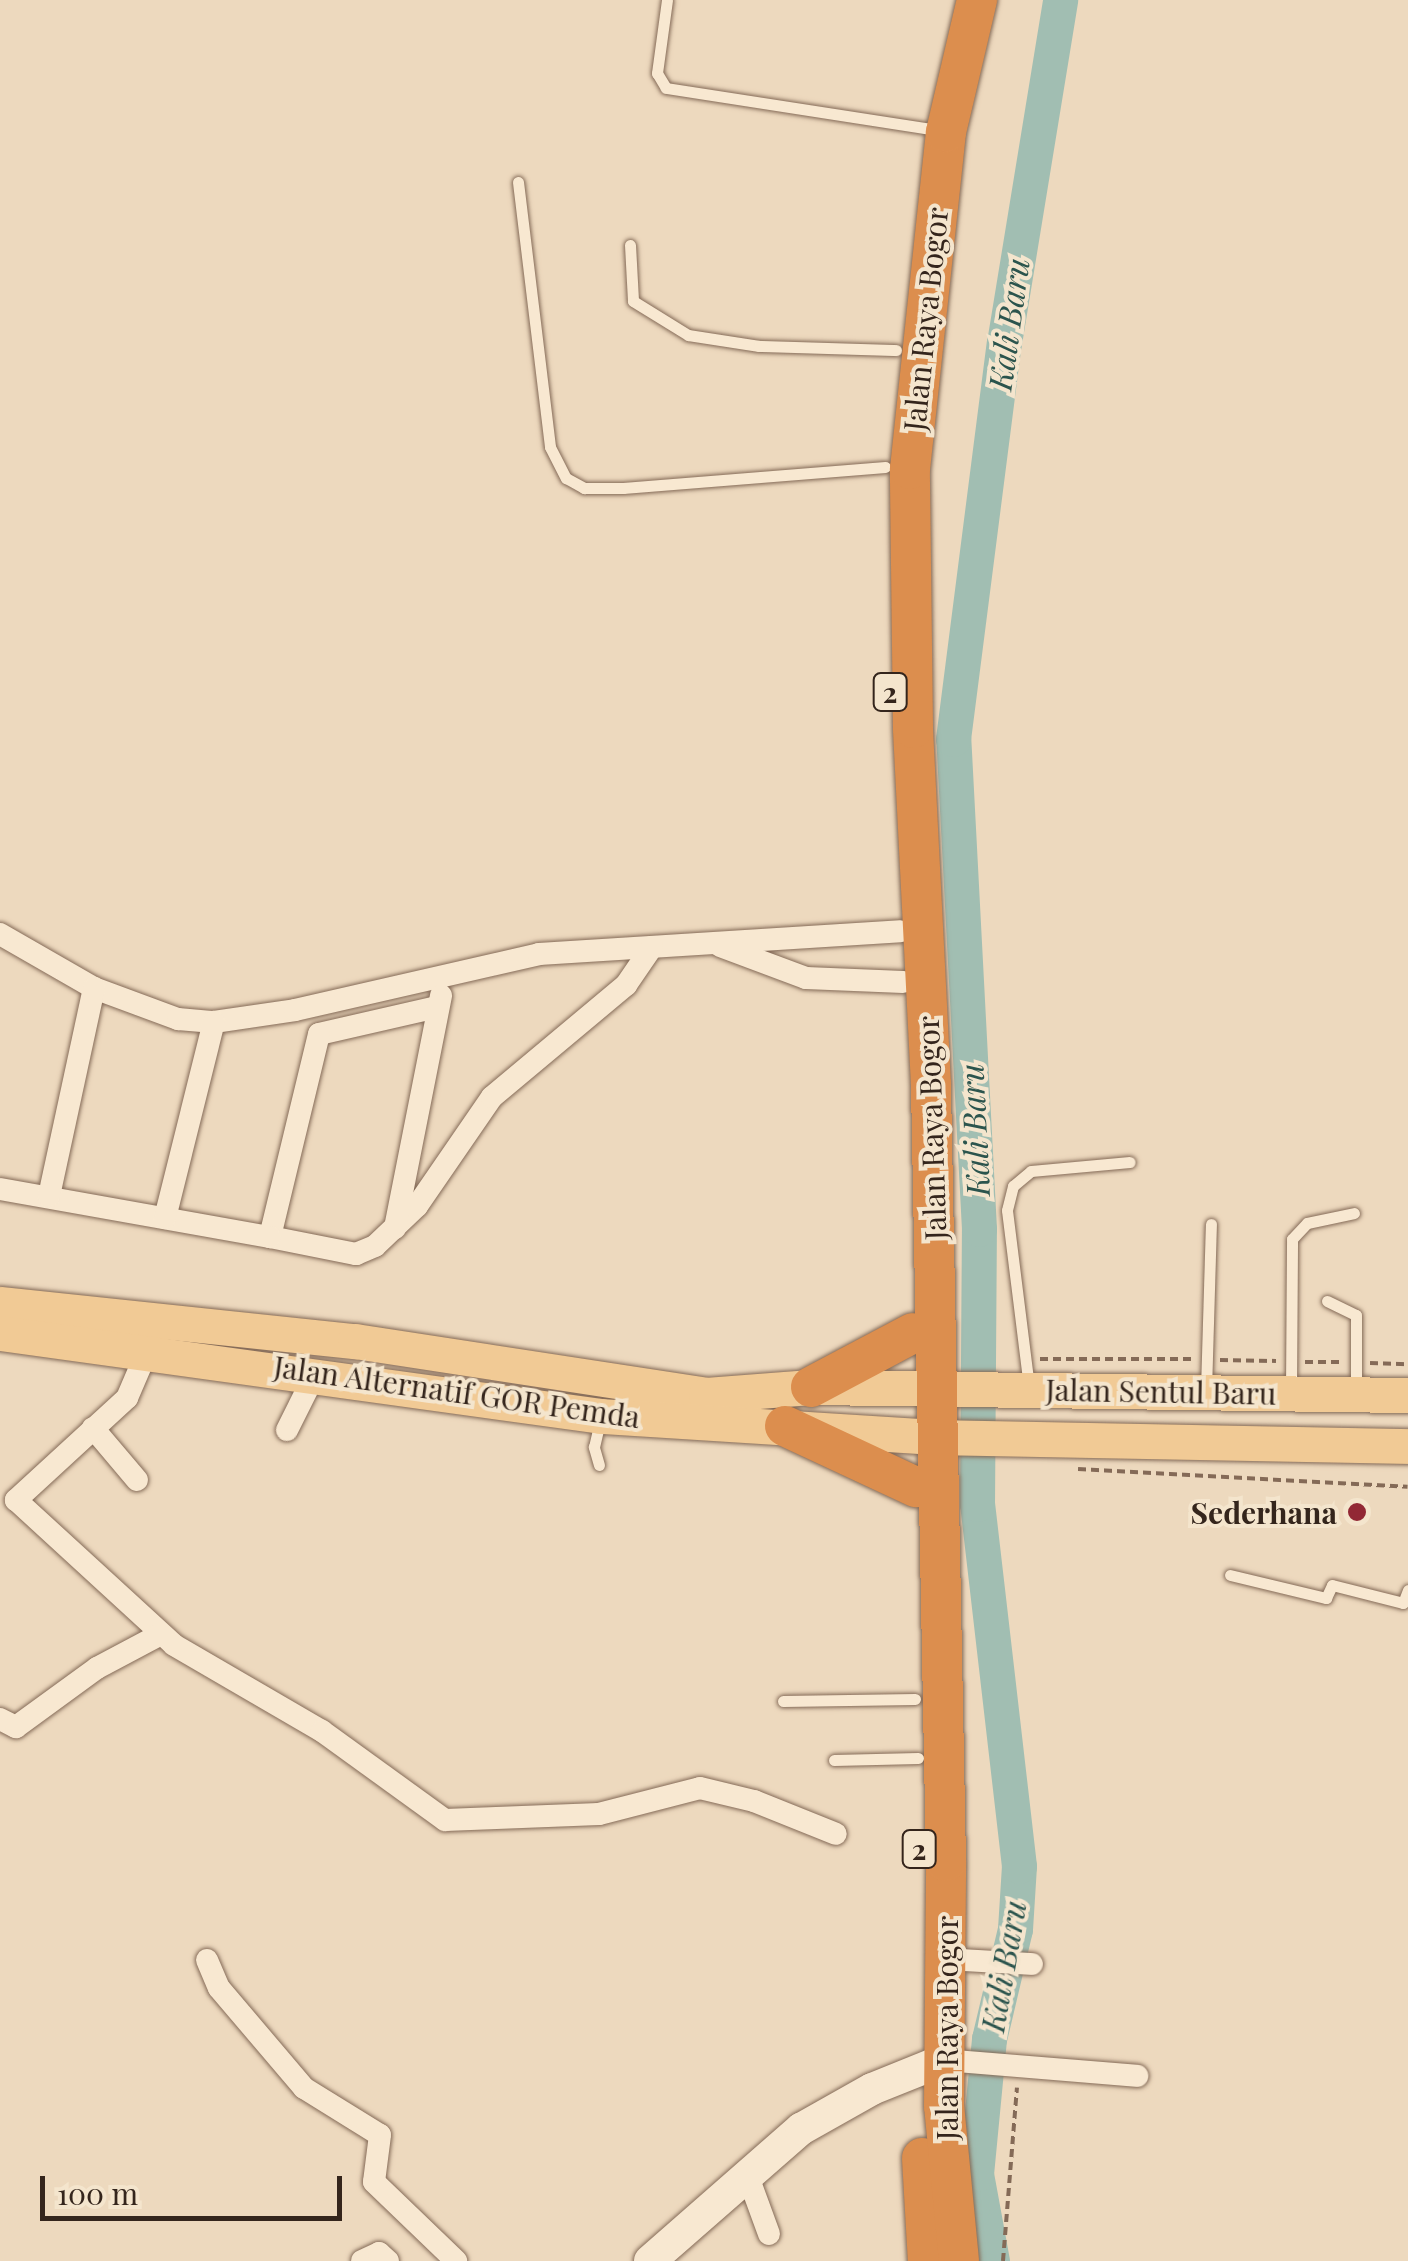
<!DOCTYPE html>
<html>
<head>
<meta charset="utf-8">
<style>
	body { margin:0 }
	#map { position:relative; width:1408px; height:2261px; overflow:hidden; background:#edd9be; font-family:"Playfair Display",serif }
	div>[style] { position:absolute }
	.river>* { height:35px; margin:-17.5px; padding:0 17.5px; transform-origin:17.5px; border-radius:17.5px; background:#a1beb2 }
	.path>* { height:4px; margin-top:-2px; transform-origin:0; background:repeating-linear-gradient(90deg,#846a57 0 8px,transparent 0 13px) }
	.roads { filter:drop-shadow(0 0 2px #846a57) drop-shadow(0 0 2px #846a57) }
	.lane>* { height:11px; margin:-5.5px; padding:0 5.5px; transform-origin:5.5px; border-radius:5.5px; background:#f8e8d1 }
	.street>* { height:22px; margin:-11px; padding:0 11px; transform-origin:11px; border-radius:11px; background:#f8e8d1 }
	.secondary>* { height:32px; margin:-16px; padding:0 16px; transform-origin:16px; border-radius:16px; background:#f8e8d1 }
	.primary>* { height:35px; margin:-17.5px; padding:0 17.5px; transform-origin:17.5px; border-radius:17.5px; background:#f1ca95 }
	.highway>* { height:40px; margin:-20px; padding:0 20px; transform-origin:20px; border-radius:20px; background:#dc8e4e }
	.dots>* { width:28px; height:28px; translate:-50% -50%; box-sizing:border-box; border:5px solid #f4e5cd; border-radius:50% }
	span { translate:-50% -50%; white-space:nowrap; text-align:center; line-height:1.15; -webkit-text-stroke:8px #f4e5cd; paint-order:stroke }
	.shield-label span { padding:2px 8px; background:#f4e5cd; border:2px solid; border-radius:8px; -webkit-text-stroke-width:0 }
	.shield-label { font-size:28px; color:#34251c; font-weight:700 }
	.street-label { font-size:30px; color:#34251c }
	.poi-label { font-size:30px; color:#34251c; font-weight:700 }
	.right { translate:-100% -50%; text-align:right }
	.water-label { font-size:32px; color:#2b544d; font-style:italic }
	.scale { position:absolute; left:40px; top:2176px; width:302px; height:45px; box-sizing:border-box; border:5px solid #34251c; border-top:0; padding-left:12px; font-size:30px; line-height:35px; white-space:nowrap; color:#34251c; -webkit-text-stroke:8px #f4e5cd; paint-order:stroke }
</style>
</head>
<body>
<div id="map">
	<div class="river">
		<div style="left:992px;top:2261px;width:88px;rotate:-100.4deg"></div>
		<div style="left:976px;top:2174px;width:136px;rotate:-84.5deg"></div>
		<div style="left:989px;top:2039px;width:113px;rotate:-76.7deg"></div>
		<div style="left:1015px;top:1929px;width:63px;rotate:-86.4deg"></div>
		<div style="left:1019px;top:1866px;width:364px;rotate:-96.6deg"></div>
		<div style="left:977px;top:1504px;width:275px;rotate:-89.6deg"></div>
		<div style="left:979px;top:1229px;width:491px;rotate:-93deg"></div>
		<div style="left:953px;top:739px;width:399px;rotate:-82.7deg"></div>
		<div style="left:1004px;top:343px;width:348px;rotate:-80.7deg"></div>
	</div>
	<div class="path">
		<div style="left:1040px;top:1359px;width:151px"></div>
		<div style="left:1220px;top:1360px;width:56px;rotate:1deg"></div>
		<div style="left:1305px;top:1362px;width:36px"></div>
		<div style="left:1370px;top:1363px;width:38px;rotate:2deg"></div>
		<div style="left:1078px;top:1469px;width:330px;rotate:3.1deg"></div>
		<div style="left:1003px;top:2261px;width:174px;rotate:-85.4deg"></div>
	</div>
	<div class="roads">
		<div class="lane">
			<div style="left:667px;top:0;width:74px;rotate:97.8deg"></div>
			<div style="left:657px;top:73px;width:17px;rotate:59deg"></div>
			<div style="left:666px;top:88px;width:274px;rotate:8.8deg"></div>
			<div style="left:518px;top:182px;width:267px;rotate:83.1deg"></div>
			<div style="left:550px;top:447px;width:35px;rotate:63deg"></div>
			<div style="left:566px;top:478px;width:21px;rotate:29deg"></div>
			<div style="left:584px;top:488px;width:39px"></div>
			<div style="left:623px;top:488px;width:263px;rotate:-4.6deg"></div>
			<div style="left:630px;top:245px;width:56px;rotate:86.9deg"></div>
			<div style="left:633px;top:301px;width:65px;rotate:31.7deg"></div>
			<div style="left:688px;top:335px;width:72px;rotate:8.8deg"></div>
			<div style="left:759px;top:346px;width:137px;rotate:1.7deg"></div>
			<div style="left:1327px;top:1301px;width:32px;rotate:26deg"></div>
			<div style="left:1356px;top:1315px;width:77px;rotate:90deg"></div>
			<div style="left:1029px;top:1387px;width:178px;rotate:-97.1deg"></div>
			<div style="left:1007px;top:1210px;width:25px;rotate:-76deg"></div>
			<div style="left:1013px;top:1186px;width:23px;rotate:-40deg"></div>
			<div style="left:1031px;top:1171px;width:99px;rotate:-5.2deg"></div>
			<div style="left:1291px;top:1389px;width:150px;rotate:-89.6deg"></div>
			<div style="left:1292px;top:1239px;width:22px;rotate:-47deg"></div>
			<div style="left:1307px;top:1223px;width:48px;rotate:-12deg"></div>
			<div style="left:1206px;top:1390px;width:166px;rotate:-88.3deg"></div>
			<div style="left:599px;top:1465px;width:19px;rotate:-106deg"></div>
			<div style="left:594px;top:1447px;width:28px;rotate:-77deg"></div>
			<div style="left:1230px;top:1575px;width:99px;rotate:13.5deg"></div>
			<div style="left:1326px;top:1598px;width:14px;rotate:-65deg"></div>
			<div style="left:1332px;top:1585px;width:73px;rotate:14.2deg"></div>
			<div style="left:1403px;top:1603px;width:14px;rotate:-69deg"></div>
			<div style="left:783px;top:1701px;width:132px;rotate:-0.9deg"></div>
			<div style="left:834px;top:1760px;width:84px;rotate:-1.4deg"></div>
		</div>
		<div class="street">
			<div style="left:0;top:934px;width:108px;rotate:29.9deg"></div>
			<div style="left:94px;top:988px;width:90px;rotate:20.3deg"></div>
			<div style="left:178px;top:1019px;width:36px;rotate:5deg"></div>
			<div style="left:214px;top:1022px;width:82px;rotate:-8.4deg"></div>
			<div style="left:295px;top:1010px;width:250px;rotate:-12.9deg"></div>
			<div style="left:539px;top:954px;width:362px;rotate:-3.6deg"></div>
			<div style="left:720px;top:946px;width:92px;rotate:20.4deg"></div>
			<div style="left:806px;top:978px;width:97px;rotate:2.4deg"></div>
			<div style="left:437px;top:1007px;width:121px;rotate:167.1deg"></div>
			<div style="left:319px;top:1034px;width:209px;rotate:103.6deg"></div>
			<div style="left:270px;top:1237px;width:88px;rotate:11.2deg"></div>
			<div style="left:356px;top:1254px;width:21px;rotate:-23deg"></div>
			<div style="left:375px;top:1246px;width:58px;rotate:-43.6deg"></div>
			<div style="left:417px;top:1206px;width:132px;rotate:-55.5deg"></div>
			<div style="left:492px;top:1097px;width:175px;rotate:-39.9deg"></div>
			<div style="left:626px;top:985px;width:46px;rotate:-55.6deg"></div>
			<div style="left:0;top:1189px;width:274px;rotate:10.1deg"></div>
			<div style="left:49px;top:1196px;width:213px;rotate:-77.8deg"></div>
			<div style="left:165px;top:1218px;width:202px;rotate:-76deg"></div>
			<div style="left:395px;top:1228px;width:237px;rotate:-78.8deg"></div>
			<div style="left:148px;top:1349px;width:53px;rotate:113.2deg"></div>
			<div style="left:127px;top:1398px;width:151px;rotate:137.4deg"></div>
			<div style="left:16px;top:1500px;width:214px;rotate:42.5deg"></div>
			<div style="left:174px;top:1645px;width:171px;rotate:30.2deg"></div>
			<div style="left:322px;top:1731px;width:152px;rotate:35.9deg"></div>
			<div style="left:445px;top:1820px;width:154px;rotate:-2.2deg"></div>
			<div style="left:599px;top:1814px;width:104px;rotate:-14.4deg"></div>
			<div style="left:700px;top:1788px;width:56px;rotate:13.5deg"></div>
			<div style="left:754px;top:1801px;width:88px;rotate:21.9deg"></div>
			<div style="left:93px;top:1428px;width:68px;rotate:49.8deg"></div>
			<div style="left:287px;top:1430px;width:65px;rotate:-63.4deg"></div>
			<div style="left:0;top:1719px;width:18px;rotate:27deg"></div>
			<div style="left:16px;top:1727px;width:100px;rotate:-36.1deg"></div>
			<div style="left:97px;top:1668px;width:72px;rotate:-28deg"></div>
			<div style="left:945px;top:1959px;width:87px;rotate:3.3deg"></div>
			<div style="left:207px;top:1960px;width:30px;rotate:67deg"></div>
			<div style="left:219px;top:1988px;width:131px;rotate:49.6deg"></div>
			<div style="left:304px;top:2088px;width:89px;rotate:31.7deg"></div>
			<div style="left:380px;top:2135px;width:47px;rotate:97.3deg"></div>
			<div style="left:374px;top:2182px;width:114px;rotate:43.9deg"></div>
			<div style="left:944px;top:2060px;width:194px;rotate:4.7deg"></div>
			<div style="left:746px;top:2171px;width:67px;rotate:69.9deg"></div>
			<div style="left:362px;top:2261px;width:19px;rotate:-25deg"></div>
			<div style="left:379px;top:2253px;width:12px;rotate:42deg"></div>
		</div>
		<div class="secondary">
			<div style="left:650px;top:2261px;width:201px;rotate:-41.2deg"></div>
			<div style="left:801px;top:2129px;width:81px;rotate:-29.4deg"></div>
			<div style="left:872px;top:2089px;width:78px;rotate:-21.9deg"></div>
		</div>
		<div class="primary">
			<div style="left:0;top:1304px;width:357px;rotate:6deg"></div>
			<div style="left:355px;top:1341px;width:355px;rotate:8.7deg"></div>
			<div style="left:706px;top:1395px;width:105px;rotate:-4.4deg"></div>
			<div style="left:811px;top:1387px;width:597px;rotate:0.77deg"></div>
			<div style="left:0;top:1333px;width:607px;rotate:7.86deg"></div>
			<div style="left:601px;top:1416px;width:337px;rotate:3.6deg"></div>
			<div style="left:937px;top:1437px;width:471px;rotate:1.1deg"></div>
		</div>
		<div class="highway">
			<div style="left:811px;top:1387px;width:115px;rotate:-27.9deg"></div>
			<div style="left:785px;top:1426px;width:145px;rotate:25deg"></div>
			<div style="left:922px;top:2158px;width:103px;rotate:86.7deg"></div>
			<div style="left:959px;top:2261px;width:156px;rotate:-95.5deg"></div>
			<div style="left:944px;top:2106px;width:245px;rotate:-89.5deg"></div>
			<div style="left:946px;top:1861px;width:776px;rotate:-91.11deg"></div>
			<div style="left:931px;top:1085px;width:357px;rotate:-92.9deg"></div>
			<div style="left:913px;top:728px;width:259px;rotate:-90.7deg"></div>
			<div style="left:910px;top:469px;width:339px;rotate:-83.9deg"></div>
			<div style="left:946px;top:132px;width:136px;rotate:-76.8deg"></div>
		</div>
	</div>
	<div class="dots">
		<div style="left:1357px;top:1512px;background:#922835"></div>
	</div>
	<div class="shield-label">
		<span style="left:890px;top:692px">2</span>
		<span style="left:919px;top:1849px">2</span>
	</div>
	<div class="street-label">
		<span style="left:925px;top:319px;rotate:-84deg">Jalan Raya Bogor</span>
		<span style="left:931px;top:1128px;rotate:-92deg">Jalan Raya Bogor</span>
		<span style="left:457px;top:1391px;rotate:8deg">Jalan Alternatif GOR Pemda</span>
		<span style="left:1161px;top:1391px;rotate:1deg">Jalan Sentul Baru</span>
		<span style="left:946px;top:2028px;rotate:-90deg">Jalan Raya Bogor</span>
	</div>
	<div class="poi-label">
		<span class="right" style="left:1337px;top:1512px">Sederhana</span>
	</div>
	<div class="water-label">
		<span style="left:1008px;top:324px;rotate:-82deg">Kali Baru</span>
		<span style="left:974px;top:1130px;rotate:-93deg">Kali Baru</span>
		<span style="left:1003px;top:1966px;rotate:-80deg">Kali Baru</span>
	</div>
	<div class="scale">100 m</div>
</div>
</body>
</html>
